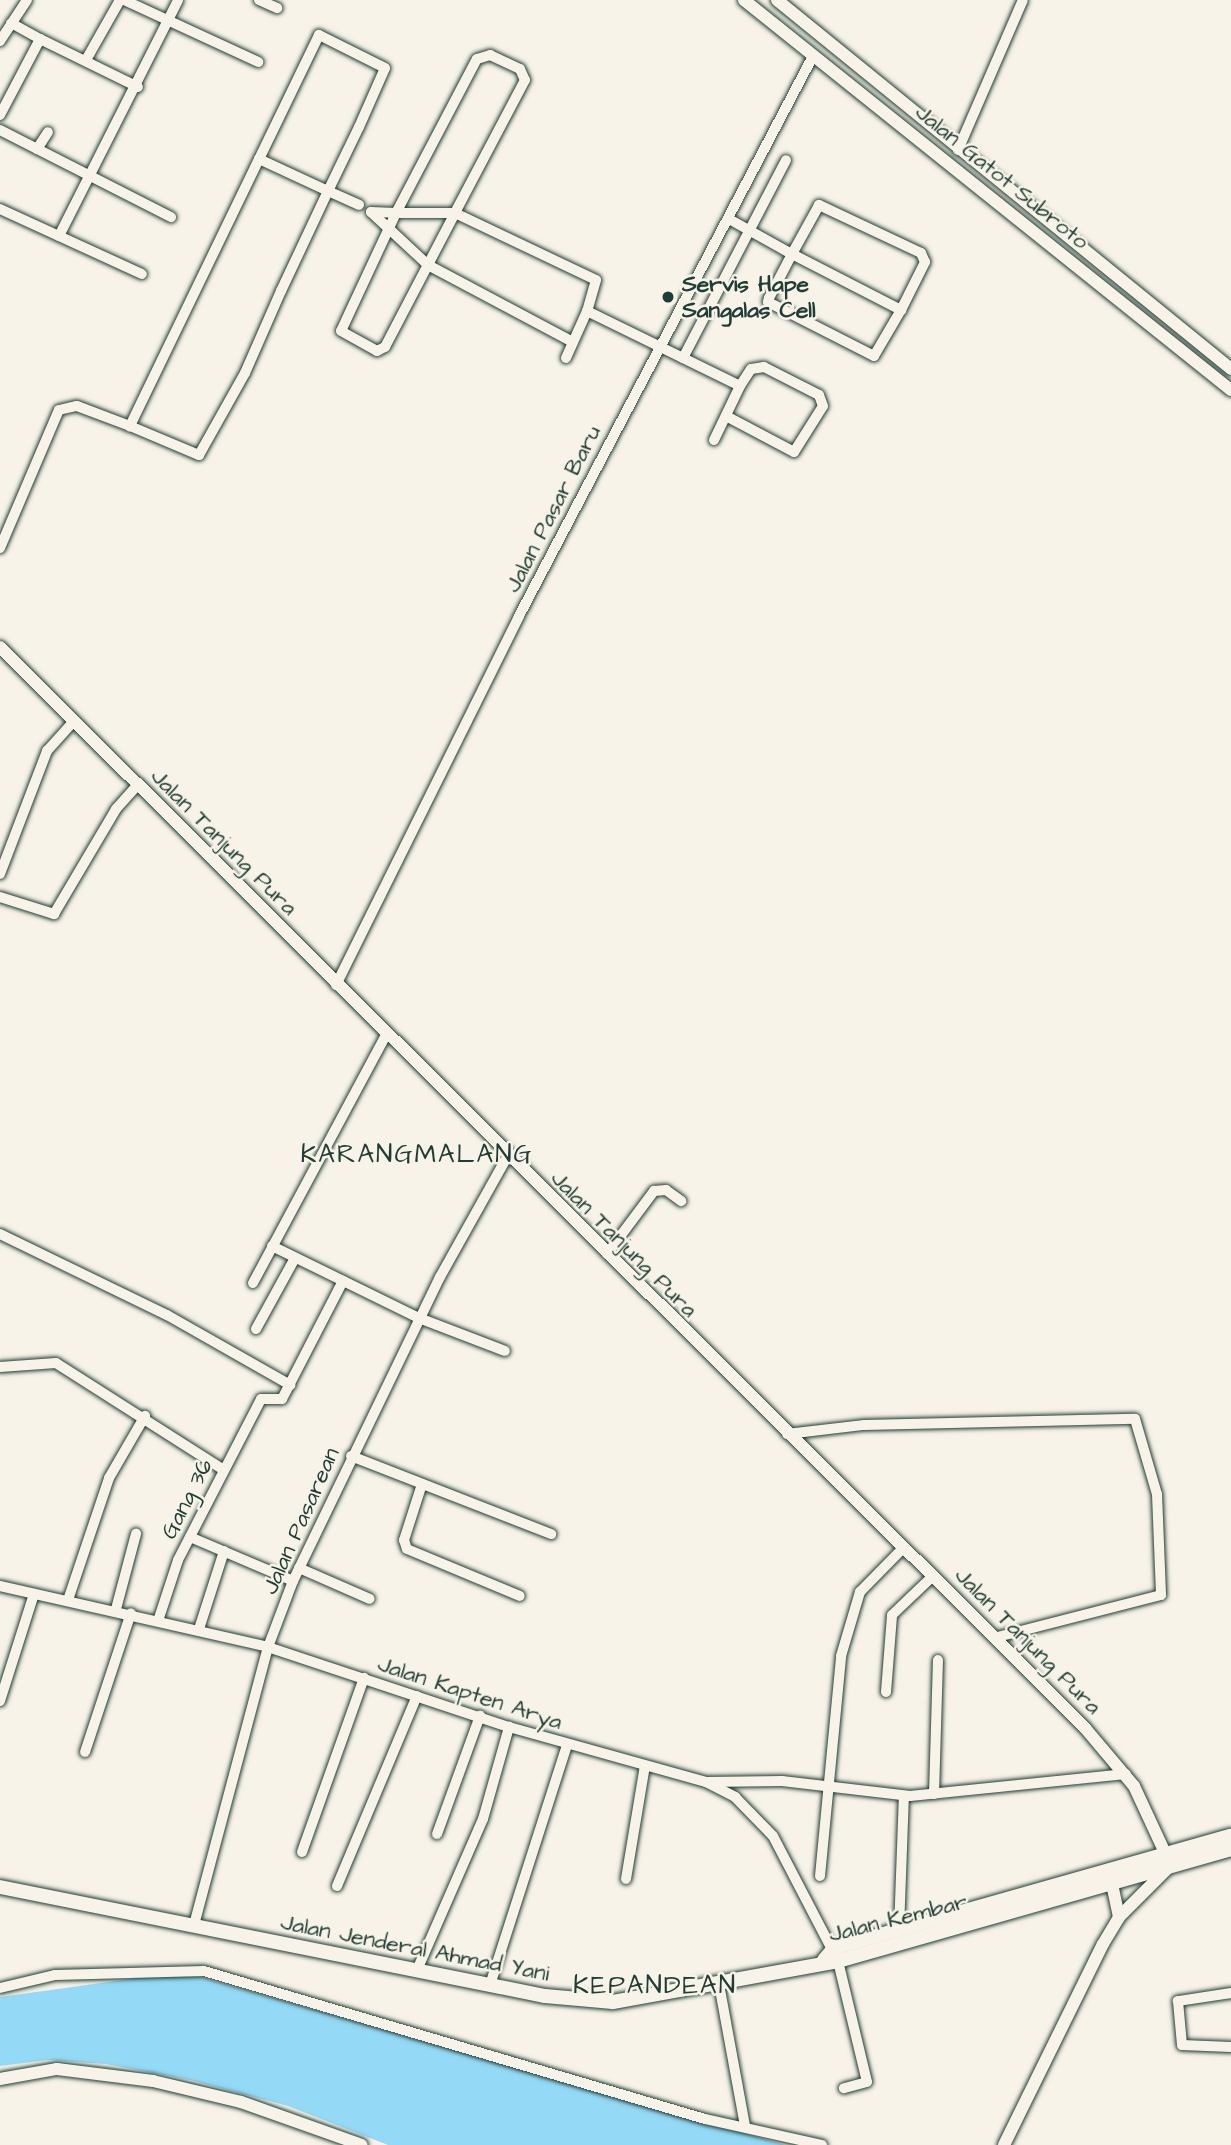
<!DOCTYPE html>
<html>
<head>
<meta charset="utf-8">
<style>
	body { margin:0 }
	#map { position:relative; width:1231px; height:2145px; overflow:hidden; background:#f7f3e8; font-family:"Architects Daughter",sans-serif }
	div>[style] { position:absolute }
	.water>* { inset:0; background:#94daf6 }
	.roads { filter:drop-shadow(0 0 2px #1f3d34) drop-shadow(0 0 2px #1f3d34) }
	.minor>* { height:10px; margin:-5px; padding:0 5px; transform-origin:5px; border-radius:5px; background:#f7f3e8 }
	.tertiary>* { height:12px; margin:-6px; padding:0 6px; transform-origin:6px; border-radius:6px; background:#f7f3e8 }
	.secondary>* { height:14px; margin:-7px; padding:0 7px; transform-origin:7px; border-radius:7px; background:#f7f3e8 }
	.dots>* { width:19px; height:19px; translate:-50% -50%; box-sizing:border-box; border:4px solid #f7f3e8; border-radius:50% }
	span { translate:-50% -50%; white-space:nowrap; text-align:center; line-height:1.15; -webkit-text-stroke:5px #f7f3e8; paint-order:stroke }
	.street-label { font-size:23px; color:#1f3d34 }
	.poi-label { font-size:23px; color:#1f3d34; font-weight:700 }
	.left { translate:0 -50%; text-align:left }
	.quarter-label { font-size:26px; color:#1f3d34; letter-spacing:2px }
</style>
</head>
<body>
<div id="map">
	<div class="water">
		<div style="clip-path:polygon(159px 1975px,200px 1977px,785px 2145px,388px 2145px,288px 2106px,190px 2080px,106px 2064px,48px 2060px,0 2066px,0 1997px)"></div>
	</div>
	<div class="roads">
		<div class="minor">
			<div style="left:124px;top:0;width:148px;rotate:24.8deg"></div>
			<div style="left:259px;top:0;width:20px;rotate:24deg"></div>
			<div style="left:40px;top:39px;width:109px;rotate:26.1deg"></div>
			<div style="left:0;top:41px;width:49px;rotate:-56.6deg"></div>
			<div style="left:86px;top:60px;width:69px;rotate:-60.5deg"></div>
			<div style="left:0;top:115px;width:86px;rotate:-62.2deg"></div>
			<div style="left:40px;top:39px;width:33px;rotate:-151deg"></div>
			<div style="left:0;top:130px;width:192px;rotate:27deg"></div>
			<div style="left:37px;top:149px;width:20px;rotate:-57deg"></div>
			<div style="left:958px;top:150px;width:163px;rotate:-66.6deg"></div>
			<div style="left:259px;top:159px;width:297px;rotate:115.8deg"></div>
			<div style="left:130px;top:426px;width:75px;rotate:22.8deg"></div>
			<div style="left:199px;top:455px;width:94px;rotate:-60.7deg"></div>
			<div style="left:245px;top:373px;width:90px;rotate:-66.3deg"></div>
			<div style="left:281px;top:291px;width:110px;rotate:-64.8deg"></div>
			<div style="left:328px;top:191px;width:71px;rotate:-64.2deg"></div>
			<div style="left:359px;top:127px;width:64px;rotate:-66.2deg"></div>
			<div style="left:385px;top:68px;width:74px;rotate:-153.4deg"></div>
			<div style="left:319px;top:35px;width:138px;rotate:115.8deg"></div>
			<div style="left:259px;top:159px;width:76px;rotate:24.9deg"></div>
			<div style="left:328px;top:191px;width:34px;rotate:24deg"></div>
			<div style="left:0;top:209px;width:156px;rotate:24.6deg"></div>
			<div style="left:371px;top:212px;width:25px;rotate:2deg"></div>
			<div style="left:396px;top:213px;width:130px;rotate:115deg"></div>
			<div style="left:341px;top:331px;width:41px;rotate:29.1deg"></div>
			<div style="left:377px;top:351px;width:9px;rotate:-27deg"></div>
			<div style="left:385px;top:347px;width:151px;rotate:-62.4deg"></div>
			<div style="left:455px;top:213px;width:59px;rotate:180deg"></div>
			<div style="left:396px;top:213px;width:174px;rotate:-62.3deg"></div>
			<div style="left:477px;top:59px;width:14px;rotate:-17deg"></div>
			<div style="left:490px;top:55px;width:33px;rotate:25deg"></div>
			<div style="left:520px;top:69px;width:12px;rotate:66deg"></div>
			<div style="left:525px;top:80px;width:150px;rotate:117.8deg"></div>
			<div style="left:455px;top:213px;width:156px;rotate:25.4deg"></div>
			<div style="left:596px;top:280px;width:32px;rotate:106deg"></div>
			<div style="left:587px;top:311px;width:170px;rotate:26.1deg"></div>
			<div style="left:740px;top:386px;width:60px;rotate:115.7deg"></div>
			<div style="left:371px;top:212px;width:78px;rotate:42.9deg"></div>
			<div style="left:428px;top:265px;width:164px;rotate:28deg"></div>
			<div style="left:729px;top:219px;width:72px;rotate:29.1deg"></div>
			<div style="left:792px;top:254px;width:123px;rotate:27.2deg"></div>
			<div style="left:901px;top:310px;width:54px;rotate:-63.4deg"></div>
			<div style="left:925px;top:262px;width:10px;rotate:-114deg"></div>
			<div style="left:921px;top:253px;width:113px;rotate:-154.8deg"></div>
			<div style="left:819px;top:205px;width:2px;rotate:117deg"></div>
			<div style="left:818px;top:207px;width:54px;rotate:119deg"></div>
			<div style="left:792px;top:254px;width:50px;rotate:117.6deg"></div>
			<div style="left:769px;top:298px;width:4px;rotate:104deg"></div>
			<div style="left:768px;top:302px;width:119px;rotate:27deg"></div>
			<div style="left:874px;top:356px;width:53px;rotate:-59.6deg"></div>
			<div style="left:59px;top:236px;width:264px;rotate:-63.2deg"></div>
			<div style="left:566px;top:358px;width:51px;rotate:-65.9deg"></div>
			<div style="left:683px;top:358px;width:223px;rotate:-62.5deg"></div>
			<div style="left:726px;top:416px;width:77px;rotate:27.9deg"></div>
			<div style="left:794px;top:452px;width:54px;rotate:-57.8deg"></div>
			<div style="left:823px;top:406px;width:12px;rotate:-110deg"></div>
			<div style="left:819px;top:395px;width:62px;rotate:-153deg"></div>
			<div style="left:764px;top:367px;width:13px;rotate:171deg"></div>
			<div style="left:751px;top:369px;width:20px;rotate:123deg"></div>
			<div style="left:0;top:548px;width:150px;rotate:-66.9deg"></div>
			<div style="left:59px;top:410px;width:18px;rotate:-13deg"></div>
			<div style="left:77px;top:406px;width:57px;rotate:20.7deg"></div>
			<div style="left:0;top:874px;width:132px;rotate:-69.1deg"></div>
			<div style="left:47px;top:751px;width:38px;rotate:-48deg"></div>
			<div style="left:0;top:897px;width:57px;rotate:17.5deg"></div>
			<div style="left:54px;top:914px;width:122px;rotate:-59.4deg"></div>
			<div style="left:116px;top:809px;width:31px;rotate:-48deg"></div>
			<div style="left:336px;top:985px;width:412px;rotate:-63.6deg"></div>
			<div style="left:519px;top:616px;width:632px;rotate:-62.3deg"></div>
			<div style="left:0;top:1234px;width:186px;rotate:25.9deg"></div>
			<div style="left:167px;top:1315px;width:142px;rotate:29.6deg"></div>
			<div style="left:272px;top:1246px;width:164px;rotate:26.1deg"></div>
			<div style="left:419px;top:1318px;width:92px;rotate:21deg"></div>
			<div style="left:607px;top:1254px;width:79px;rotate:-53.3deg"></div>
			<div style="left:654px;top:1191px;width:12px;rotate:-5deg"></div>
			<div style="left:666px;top:1190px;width:19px;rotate:36deg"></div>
			<div style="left:253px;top:1283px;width:281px;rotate:-61.8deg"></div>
			<div style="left:256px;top:1329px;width:81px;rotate:-61.2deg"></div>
			<div style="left:0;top:1367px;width:56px;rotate:-4.1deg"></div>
			<div style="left:56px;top:1363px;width:199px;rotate:32.5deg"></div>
			<div style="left:787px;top:1434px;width:78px;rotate:-6.7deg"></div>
			<div style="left:864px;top:1425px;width:271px;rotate:-1.3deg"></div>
			<div style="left:1135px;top:1419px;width:78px;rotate:73.7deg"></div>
			<div style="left:1157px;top:1494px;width:101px;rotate:87.7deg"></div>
			<div style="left:1161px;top:1595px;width:172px;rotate:165.6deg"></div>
			<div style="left:351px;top:1456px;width:215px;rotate:21.3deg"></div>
			<div style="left:422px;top:1484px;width:59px;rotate:107.8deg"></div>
			<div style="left:404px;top:1540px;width:9px;rotate:72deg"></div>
			<div style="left:407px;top:1549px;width:122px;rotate:22.6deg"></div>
			<div style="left:190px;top:1537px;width:112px;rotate:23.1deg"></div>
			<div style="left:299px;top:1568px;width:77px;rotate:23.6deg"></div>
			<div style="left:0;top:1586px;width:275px;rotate:12.8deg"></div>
			<div style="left:268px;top:1647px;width:254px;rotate:18.4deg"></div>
			<div style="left:509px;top:1727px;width:205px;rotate:15.6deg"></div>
			<div style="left:706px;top:1782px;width:33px;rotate:27deg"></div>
			<div style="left:735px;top:1797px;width:54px;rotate:45.7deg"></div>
			<div style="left:773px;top:1836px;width:141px;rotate:62.5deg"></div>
			<div style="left:838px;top:1961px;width:124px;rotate:76.5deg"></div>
			<div style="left:867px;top:2082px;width:24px;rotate:165deg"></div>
			<div style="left:68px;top:1600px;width:129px;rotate:-71.4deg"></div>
			<div style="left:109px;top:1478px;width:72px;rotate:-59.9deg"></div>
			<div style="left:116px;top:1609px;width:78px;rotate:-75.1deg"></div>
			<div style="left:158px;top:1621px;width:64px;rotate:-71.8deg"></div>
			<div style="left:178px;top:1560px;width:181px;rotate:-62.7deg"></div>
			<div style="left:261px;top:1399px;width:21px"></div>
			<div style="left:282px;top:1399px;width:133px;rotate:-62.7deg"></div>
			<div style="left:199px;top:1629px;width:82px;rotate:-72.2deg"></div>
			<div style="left:886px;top:1692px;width:77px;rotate:-85.5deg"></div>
			<div style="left:892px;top:1615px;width:57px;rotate:-43.6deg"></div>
			<div style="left:0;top:1701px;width:112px;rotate:-72.4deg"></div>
			<div style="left:85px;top:1752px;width:146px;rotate:-71.7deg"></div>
			<div style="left:706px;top:1782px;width:76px;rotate:-0.8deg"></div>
			<div style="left:782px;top:1781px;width:129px;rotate:6.7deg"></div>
			<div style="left:910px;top:1796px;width:217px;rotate:-5.8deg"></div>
			<div style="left:934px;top:1794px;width:134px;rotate:-88.3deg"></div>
			<div style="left:437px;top:1834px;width:126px;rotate:-70deg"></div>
			<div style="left:302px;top:1852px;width:185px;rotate:-70.4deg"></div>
			<div style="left:820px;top:1876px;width:221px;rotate:-84.5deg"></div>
			<div style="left:841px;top:1656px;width:67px;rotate:-73.5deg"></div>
			<div style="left:860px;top:1592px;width:63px;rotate:-45.6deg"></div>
			<div style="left:626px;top:1879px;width:115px;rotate:-80.5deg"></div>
			<div style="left:337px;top:1886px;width:206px;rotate:-67.2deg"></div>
			<div style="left:194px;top:1925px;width:288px;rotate:-75.1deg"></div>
			<div style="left:268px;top:1647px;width:71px;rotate:-69.3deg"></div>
			<div style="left:293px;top:1581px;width:338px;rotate:-64.2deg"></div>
			<div style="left:440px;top:1277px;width:137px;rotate:-60.8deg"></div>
			<div style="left:899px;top:1930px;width:134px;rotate:-87.9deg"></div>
			<div style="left:417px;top:1970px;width:165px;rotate:-66.4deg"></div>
			<div style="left:483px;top:1819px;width:96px;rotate:-74.2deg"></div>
			<div style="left:719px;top:1984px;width:143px;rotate:79.6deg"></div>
			<div style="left:490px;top:1985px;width:252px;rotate:-72.2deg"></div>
			<div style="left:0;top:1988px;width:57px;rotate:-13.3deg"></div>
			<div style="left:55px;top:1975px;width:149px;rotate:-1.5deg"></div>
			<div style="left:204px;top:1971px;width:522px;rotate:16.46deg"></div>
			<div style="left:705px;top:2119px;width:120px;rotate:12.5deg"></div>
			<div style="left:1231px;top:1993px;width:54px;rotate:171.4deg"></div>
			<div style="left:1178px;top:2001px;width:44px;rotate:84.8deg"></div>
			<div style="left:1182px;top:2045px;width:49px;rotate:2.3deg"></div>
		</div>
		<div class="tertiary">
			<div style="left:744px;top:0;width:624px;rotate:38.69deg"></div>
			<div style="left:777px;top:0;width:585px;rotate:39.1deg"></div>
			<div style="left:0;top:647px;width:1532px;rotate:44.89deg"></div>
			<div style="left:1085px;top:1728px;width:76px;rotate:49.8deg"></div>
			<div style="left:1134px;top:1786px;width:76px;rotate:65.1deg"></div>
			<div style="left:1112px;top:1884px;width:34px;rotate:78deg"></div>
			<div style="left:0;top:2079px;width:58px;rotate:-10deg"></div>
			<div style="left:57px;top:2069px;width:97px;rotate:7.1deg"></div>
			<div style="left:153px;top:2081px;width:90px;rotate:13.4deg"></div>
			<div style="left:241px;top:2102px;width:128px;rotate:19.6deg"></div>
			<div style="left:1004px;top:2145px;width:224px;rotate:-63.8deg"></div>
			<div style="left:1103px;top:1944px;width:31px;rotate:-59deg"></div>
			<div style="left:1119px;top:1917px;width:69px;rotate:-45deg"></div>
		</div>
		<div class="secondary">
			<div style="left:0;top:1887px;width:556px;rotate:11.31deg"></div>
			<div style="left:545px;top:1996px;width:68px;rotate:5deg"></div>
			<div style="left:613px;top:2002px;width:229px;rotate:-10.3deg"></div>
			<div style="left:838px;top:1961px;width:409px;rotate:-15.9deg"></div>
			<div style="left:824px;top:1960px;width:16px;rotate:-50deg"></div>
			<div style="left:834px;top:1948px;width:412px;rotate:-15.8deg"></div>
		</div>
	</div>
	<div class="dots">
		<div style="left:668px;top:297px;background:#1f3d34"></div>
	</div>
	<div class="street-label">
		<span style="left:1002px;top:177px;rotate:39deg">Jalan Gatot Subroto</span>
		<span style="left:553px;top:509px;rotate:-63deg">Jalan Pasar Baru</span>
		<span style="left:224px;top:842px;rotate:45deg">Jalan Tanjung Pura</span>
		<span style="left:624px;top:1244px;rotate:45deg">Jalan Tanjung Pura</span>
		<span style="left:187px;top:1499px;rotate:-63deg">Gang 36</span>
		<span style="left:301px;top:1521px;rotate:-66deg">Jalan Pasarean</span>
		<span style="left:1028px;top:1641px;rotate:45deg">Jalan Tanjung Pura</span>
		<span style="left:470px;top:1693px;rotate:18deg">Jalan Kapten Arya</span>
		<span style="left:898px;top:1918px;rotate:-14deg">Jalan Kembar</span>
		<span style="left:415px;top:1948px;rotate:11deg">Jalan Jenderal Ahmad Yani</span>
	</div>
	<div class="poi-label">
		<span class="left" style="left:682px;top:297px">Servis Hape<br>Sangalas Cell</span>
	</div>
	<div class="quarter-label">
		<span style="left:417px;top:1155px">KARANGMALANG</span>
		<span style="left:655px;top:1986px">KEPANDEAN</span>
	</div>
</div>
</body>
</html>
